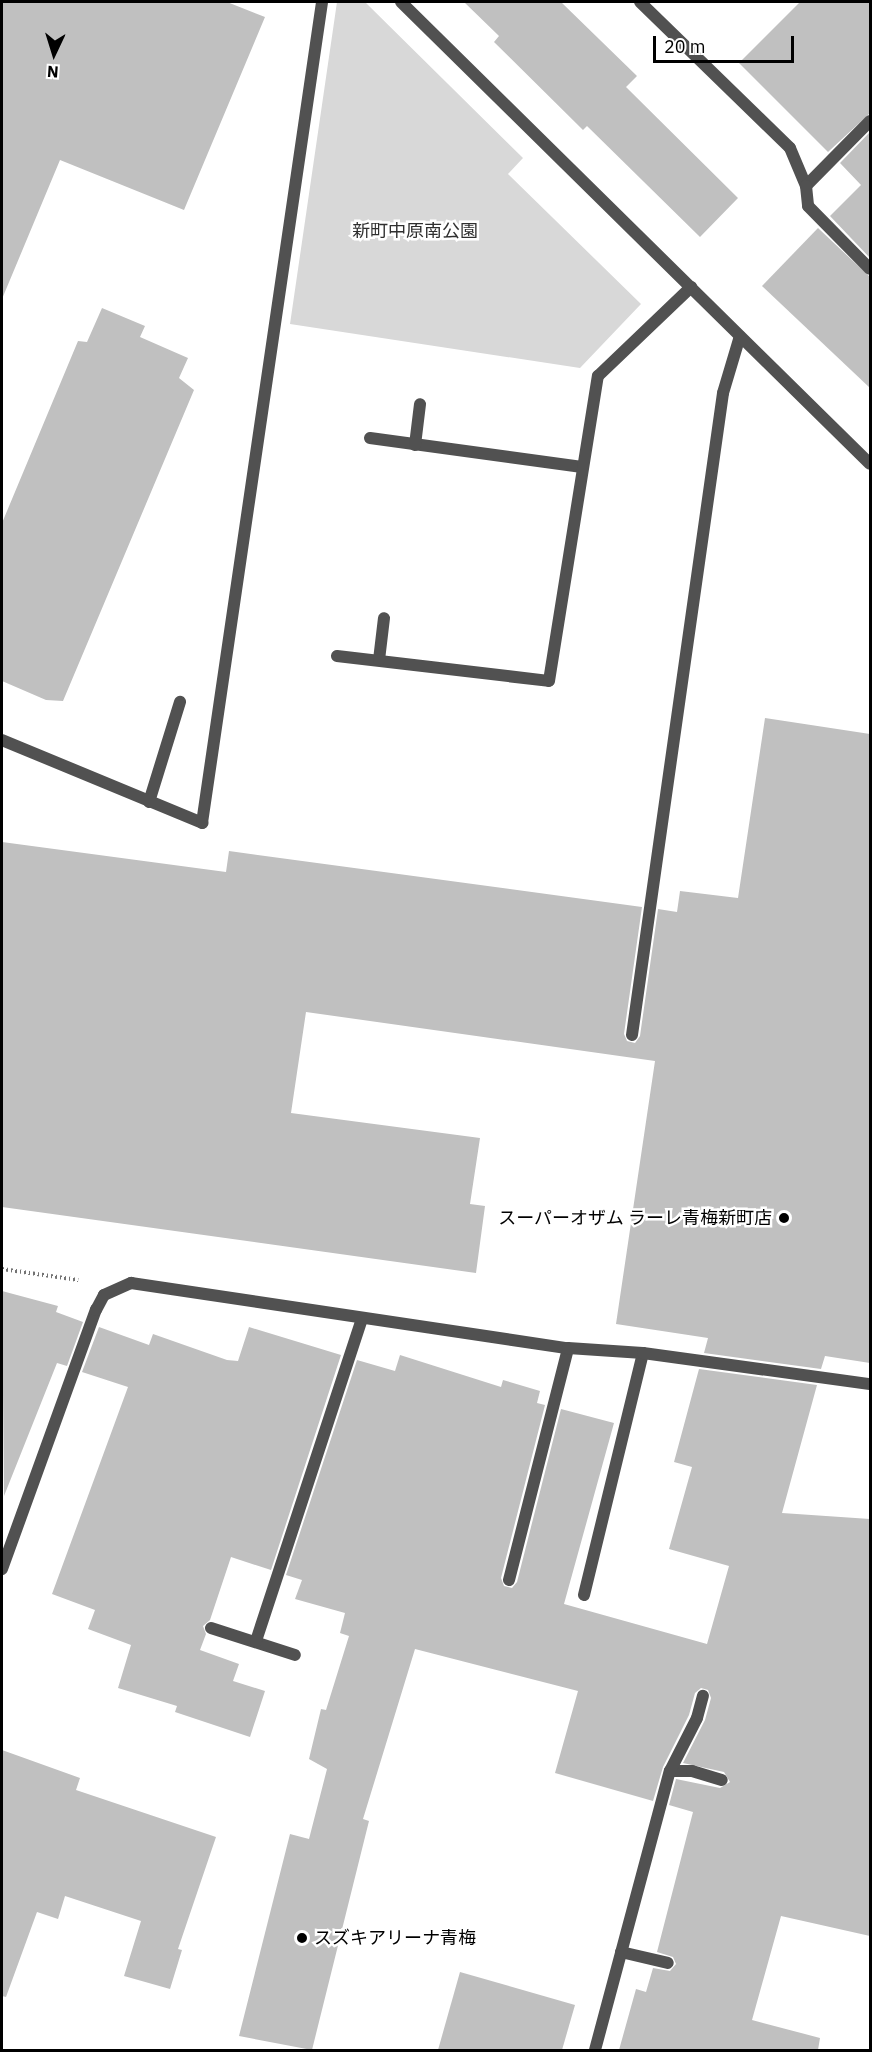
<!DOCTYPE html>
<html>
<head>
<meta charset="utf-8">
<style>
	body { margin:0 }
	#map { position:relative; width:872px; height:2052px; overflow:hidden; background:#fff; font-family:"IBM Plex Sans","Noto Sans JP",sans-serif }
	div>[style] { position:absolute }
	.green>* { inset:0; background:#d8d8d8 }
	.building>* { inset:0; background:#c0c0c0 }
	.path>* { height:4px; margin-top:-2px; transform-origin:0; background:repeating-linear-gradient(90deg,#737373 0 1.5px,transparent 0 4.5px) }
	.service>* { height:12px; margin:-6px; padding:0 6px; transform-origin:6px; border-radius:6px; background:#515151 }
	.minor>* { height:12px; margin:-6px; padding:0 6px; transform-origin:6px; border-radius:6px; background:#515151 }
	.dots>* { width:16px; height:16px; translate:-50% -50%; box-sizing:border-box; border:3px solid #fff; border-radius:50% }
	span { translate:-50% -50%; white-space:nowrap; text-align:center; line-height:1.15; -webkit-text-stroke:5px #fff; paint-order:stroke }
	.park-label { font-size:18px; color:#2f2f2f }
	.poi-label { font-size:18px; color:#000 }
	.right { translate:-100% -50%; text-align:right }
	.left { translate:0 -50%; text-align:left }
	.frame { position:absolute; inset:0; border:3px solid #000; pointer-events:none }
	.north { position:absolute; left:24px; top:24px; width:60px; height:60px; -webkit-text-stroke:4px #fff; paint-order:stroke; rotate:184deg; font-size:16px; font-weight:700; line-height:24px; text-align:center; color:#000 }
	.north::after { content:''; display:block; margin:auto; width:21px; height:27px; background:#000; clip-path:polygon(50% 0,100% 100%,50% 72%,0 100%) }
	.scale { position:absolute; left:653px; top:36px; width:141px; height:27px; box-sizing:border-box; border:3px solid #000; border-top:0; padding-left:8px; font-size:18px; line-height:21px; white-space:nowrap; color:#000; -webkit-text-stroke:4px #fff; paint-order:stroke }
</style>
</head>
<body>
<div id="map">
	<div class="green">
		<div style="clip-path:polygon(337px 2px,365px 2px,523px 158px,508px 174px,641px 304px,580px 368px,290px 324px)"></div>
	</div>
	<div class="building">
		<div style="clip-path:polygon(2px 2px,227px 2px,265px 17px,184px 210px,60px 160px,2px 299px)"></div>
		<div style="clip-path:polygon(464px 2px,561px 2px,637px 76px,626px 87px,738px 198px,700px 237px,587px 126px,583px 130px,494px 42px,499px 36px)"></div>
		<div style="clip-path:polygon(800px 2px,870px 2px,870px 113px,828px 152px,739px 63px)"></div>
		<div style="clip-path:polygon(870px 132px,870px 258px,830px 216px,861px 185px,840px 163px)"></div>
		<div style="clip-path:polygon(818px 228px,870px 277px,870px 388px,762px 286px)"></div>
		<div style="clip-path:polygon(102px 308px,145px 326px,140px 337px,188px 358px,179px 378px,194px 390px,63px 701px,46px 700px,2px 681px,2px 523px,78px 341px,87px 342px)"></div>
		<div style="clip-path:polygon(765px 718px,870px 734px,870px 1363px,825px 1356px,821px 1369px,704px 1353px,708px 1338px,616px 1324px,655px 1061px,306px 1012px,291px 1113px,480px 1138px,470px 1204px,485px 1206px,476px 1273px,2px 1207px,2px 842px,226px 872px,229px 851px,642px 907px,624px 1034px,627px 1041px,635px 1043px,640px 1036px,658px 909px,677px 912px,680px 891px,738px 898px)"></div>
		<div style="clip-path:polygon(2px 1291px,58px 1306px,56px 1312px,83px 1322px,67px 1366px,57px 1363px,4px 1496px)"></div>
		<div style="clip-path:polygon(99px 1327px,149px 1345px,153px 1334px,227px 1360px,238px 1361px,249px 1327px,341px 1355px,271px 1570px,231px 1557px,210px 1620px,203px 1626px,206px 1634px,200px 1650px,239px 1664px,233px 1681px,265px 1691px,250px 1737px,175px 1712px,177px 1706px,118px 1688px,131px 1645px,88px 1629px,95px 1610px,52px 1594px,128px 1387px,82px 1372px)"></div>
		<div style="clip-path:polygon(400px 1355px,501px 1387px,503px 1380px,540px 1391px,537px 1403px,545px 1405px,501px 1578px,504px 1586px,512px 1588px,517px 1582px,561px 1409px,614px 1423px,564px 1604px,707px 1644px,729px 1566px,669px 1549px,692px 1467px,674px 1462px,699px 1369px,817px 1385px,782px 1513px,870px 1519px,870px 1936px,781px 1916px,752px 2020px,820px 2038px,818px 2050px,619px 2050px,636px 1989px,646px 1992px,653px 1968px,670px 1971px,676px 1964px,673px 1957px,657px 1952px,693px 1812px,669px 1805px,676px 1779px,720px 1788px,730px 1782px,724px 1772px,683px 1763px,705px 1720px,711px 1698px,708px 1690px,701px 1688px,695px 1693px,689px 1715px,663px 1767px,653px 1801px,555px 1773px,578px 1691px,415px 1649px,363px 1819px,369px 1821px,312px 2050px,239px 2036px,290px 1834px,309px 1839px,327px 1769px,309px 1759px,321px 1709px,326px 1710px,349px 1636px,340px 1633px,345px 1613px,295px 1599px,302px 1580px,286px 1575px,357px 1360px,395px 1371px)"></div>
		<div style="clip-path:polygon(2px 1750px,80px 1778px,76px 1790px,216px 1837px,178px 1949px,182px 1950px,170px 1989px,124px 1976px,141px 1921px,65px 1896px,58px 1919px,37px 1912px,6px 1997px,2px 1996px)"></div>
		<div style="clip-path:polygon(460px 1972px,575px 2005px,562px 2050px,438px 2050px)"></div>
	</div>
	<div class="path">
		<div style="left:2px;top:1269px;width:77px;rotate:8.2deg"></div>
	</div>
	<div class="service">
		<div style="left:640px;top:2px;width:209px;rotate:44.2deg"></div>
		<div style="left:790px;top:148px;width:41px;rotate:67.2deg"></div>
		<div style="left:870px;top:121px;width:91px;rotate:134.6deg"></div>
		<div style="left:806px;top:186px;width:20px;rotate:84deg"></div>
		<div style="left:808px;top:206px;width:88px;rotate:45.5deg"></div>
		<div style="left:370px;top:438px;width:214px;rotate:7.8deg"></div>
		<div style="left:415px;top:445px;width:41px;rotate:-83deg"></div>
		<div style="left:337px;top:656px;width:213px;rotate:6.7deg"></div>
		<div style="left:549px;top:681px;width:309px;rotate:-80.9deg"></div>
		<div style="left:598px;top:376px;width:129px;rotate:-43.7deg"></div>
		<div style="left:379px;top:660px;width:42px;rotate:-83.2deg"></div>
		<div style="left:149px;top:802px;width:105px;rotate:-72.8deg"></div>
		<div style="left:632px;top:1035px;width:648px;rotate:-81.93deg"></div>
		<div style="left:723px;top:393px;width:59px;rotate:-73.4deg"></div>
		<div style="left:509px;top:1580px;width:239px;rotate:-75.7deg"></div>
		<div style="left:584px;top:1595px;width:249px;rotate:-76.3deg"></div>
		<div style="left:211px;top:1628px;width:88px;rotate:17.8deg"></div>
		<div style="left:256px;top:1641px;width:340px;rotate:-71.8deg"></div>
		<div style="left:670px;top:1771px;width:22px"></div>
		<div style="left:692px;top:1771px;width:31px;rotate:17deg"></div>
		<div style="left:621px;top:1952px;width:48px;rotate:13.2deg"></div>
		<div style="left:595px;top:2050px;width:289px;rotate:-75deg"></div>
		<div style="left:670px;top:1771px;width:59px;rotate:-63deg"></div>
		<div style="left:697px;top:1718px;width:23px;rotate:-75deg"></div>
	</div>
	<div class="minor">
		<div style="left:401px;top:2px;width:658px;rotate:44.57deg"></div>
		<div style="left:2px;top:740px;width:217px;rotate:22.5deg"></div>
		<div style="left:202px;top:823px;width:830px;rotate:-81.68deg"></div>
		<div style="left:2px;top:1569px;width:276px;rotate:-70.1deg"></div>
		<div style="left:96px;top:1310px;width:17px;rotate:-62deg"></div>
		<div style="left:104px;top:1295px;width:30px;rotate:-24deg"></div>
		<div style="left:131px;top:1283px;width:442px;rotate:8.5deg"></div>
		<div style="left:568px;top:1348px;width:75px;rotate:3.8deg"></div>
		<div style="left:643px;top:1353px;width:229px;rotate:7.8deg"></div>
	</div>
	<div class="dots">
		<div style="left:784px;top:1218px;background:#000"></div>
		<div style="left:302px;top:1938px;background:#000"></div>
	</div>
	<div class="park-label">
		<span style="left:415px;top:231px">新町中原南公園</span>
	</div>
	<div class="poi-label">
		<span class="right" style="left:772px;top:1218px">スーパーオザム ラーレ青梅新町店</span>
		<span class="left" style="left:314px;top:1938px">スズキアリーナ青梅</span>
	</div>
	<div class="frame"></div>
	<div class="north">N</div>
	<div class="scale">20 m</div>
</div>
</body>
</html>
